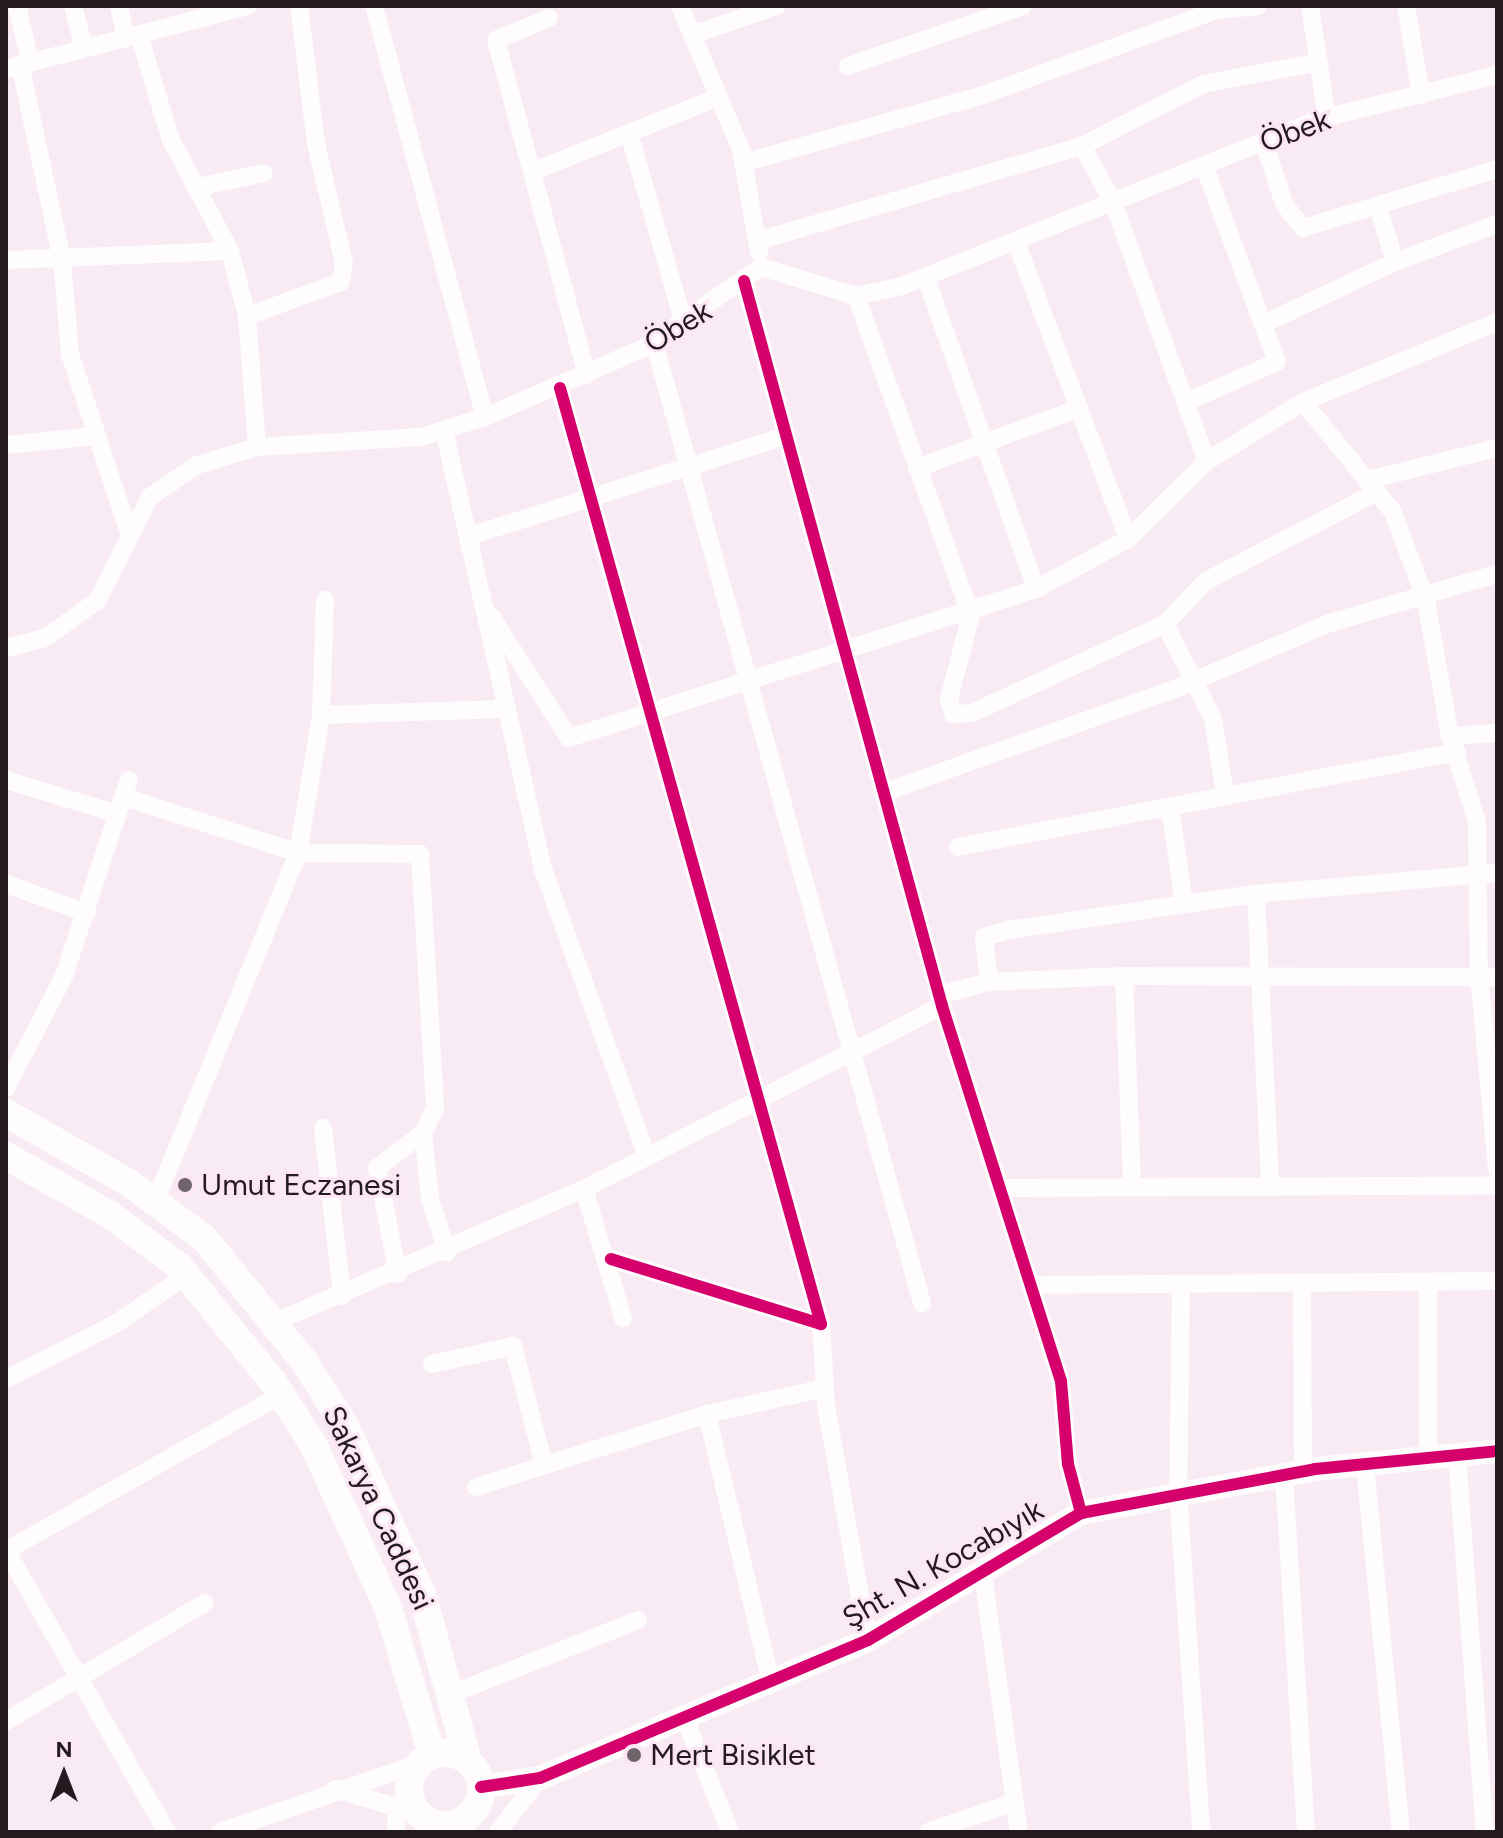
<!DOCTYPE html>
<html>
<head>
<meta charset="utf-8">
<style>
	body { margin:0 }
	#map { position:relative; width:1503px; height:1838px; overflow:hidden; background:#f8ebf3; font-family:Figtree,sans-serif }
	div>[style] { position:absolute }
	.street>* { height:18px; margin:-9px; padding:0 9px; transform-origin:9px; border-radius:9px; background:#fefcfd }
	.secondary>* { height:24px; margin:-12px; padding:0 12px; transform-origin:12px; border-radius:12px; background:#fefcfd }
	.primary>* { height:28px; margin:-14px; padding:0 14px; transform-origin:14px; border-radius:14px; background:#fefcfd }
	.primary>.ring { margin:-14px; padding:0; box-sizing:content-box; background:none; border:28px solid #fefcfd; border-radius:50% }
	.cycleway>* { height:12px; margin:-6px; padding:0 6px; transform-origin:6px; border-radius:6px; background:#d6006c }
	.dots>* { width:22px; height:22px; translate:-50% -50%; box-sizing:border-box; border:4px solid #fde6f4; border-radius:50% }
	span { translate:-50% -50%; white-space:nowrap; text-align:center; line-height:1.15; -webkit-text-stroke:6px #fde6f4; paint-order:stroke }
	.street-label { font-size:30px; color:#231b20 }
	.poi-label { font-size:30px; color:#231b20 }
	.left { translate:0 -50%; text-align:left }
	.frame { position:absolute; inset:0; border:8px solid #231b20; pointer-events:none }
	.north { position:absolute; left:24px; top:1734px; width:80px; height:80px; -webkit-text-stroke:6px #fde6f4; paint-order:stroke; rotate:0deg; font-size:22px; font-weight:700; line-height:32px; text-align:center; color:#231b20 }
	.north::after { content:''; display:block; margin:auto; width:28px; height:36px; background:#231b20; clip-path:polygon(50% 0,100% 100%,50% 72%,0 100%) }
</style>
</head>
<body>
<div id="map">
	<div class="street">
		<div style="left:17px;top:6px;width:57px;rotate:76.7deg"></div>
		<div style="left:73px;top:6px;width:43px;rotate:75.3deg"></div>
		<div style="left:119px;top:6px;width:33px;rotate:78deg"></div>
		<div style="left:374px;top:6px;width:426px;rotate:74.9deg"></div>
		<div style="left:680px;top:6px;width:156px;rotate:67deg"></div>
		<div style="left:741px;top:150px;width:104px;rotate:80deg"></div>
		<div style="left:1310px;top:6px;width:113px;rotate:81.4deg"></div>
		<div style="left:1406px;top:6px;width:90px;rotate:80.4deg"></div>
		<div style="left:549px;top:18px;width:57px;rotate:157.5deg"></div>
		<div style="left:496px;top:40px;width:347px;rotate:74.8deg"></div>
		<div style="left:139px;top:35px;width:110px;rotate:73.1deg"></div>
		<div style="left:171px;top:140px;width:126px;rotate:62deg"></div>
		<div style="left:230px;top:251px;width:67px;rotate:75.3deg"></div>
		<div style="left:247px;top:316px;width:131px;rotate:85.6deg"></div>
		<div style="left:692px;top:35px;width:89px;rotate:-19deg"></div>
		<div style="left:20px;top:64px;width:200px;rotate:77.9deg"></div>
		<div style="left:62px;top:260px;width:94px;rotate:85.1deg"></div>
		<div style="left:70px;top:354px;width:191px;rotate:71.7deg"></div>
		<div style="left:848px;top:66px;width:185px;rotate:-18.9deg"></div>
		<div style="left:6px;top:69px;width:250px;rotate:-14.6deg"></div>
		<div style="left:629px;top:133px;width:199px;rotate:73.9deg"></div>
		<div style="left:1264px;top:142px;width:65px;rotate:72.1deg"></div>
		<div style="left:1284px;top:204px;width:31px;rotate:52deg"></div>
		<div style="left:1303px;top:228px;width:203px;rotate:-16.9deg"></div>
		<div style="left:1082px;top:146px;width:64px;rotate:61deg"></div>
		<div style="left:1113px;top:202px;width:276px;rotate:70.1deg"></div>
		<div style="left:743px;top:163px;width:249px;rotate:-15.8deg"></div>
		<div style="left:983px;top:95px;width:249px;rotate:-20deg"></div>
		<div style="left:1217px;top:10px;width:41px;rotate:-5.6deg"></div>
		<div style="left:534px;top:171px;width:199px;rotate:-21.8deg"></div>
		<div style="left:202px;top:186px;width:63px;rotate:-11.8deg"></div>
		<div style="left:1378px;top:206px;width:59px;rotate:73.1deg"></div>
		<div style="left:1395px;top:262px;width:109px;rotate:-20.4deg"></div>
		<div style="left:757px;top:241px;width:339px;rotate:-16.3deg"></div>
		<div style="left:1082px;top:146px;width:136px;rotate:-27.1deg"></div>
		<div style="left:1203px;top:84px;width:118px;rotate:-10.7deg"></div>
		<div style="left:1016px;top:242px;width:317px;rotate:69.3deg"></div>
		<div style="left:6px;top:260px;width:224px;rotate:-2.3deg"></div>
		<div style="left:761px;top:267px;width:99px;rotate:17deg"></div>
		<div style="left:856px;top:296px;width:47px;rotate:-12.3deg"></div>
		<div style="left:902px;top:286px;width:446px;rotate:-21.8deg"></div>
		<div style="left:1316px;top:120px;width:187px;rotate:-14deg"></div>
		<div style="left:926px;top:278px;width:330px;rotate:70.5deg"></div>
		<div style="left:744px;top:281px;width:752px;rotate:74.72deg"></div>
		<div style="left:942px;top:1006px;width:393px;rotate:72.4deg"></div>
		<div style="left:1061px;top:1381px;width:83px;rotate:85.2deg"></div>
		<div style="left:1068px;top:1464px;width:51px;rotate:75.1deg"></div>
		<div style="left:856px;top:296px;width:339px;rotate:70.2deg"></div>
		<div style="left:971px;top:615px;width:87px;rotate:104.7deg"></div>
		<div style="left:949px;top:699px;width:16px;rotate:75deg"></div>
		<div style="left:953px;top:714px;width:19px;rotate:-3deg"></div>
		<div style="left:972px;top:713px;width:213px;rotate:-24.8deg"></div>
		<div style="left:1165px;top:624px;width:59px;rotate:-46.4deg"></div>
		<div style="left:1206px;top:581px;width:193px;rotate:-27.5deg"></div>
		<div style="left:247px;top:316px;width:100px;rotate:-19.9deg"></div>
		<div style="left:341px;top:282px;width:19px;rotate:-81deg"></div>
		<div style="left:344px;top:263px;width:122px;rotate:-103.2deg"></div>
		<div style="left:316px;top:144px;width:139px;rotate:-97deg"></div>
		<div style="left:1263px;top:324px;width:146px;rotate:-25.2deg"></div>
		<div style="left:654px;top:342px;width:998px;rotate:74.42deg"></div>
		<div style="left:560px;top:388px;width:972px;rotate:74.42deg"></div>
		<div style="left:821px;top:1324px;width:220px;rotate:-162.8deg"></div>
		<div style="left:1186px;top:402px;width:99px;rotate:-23.7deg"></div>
		<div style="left:1277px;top:362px;width:209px;rotate:-110.4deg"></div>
		<div style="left:1303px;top:402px;width:142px;rotate:50.7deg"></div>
		<div style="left:1393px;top:512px;width:95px;rotate:69.7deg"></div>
		<div style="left:1426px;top:601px;width:137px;rotate:79.9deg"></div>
		<div style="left:1450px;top:736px;width:90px;rotate:72.6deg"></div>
		<div style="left:1477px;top:822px;width:153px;rotate:89.3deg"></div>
		<div style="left:1479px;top:975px;width:194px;rotate:84.7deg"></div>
		<div style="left:444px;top:430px;width:453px;rotate:77.3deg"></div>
		<div style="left:544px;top:872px;width:303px;rotate:70.1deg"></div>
		<div style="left:6px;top:445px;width:89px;rotate:-5.8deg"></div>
		<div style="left:917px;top:468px;width:173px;rotate:-20.3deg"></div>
		<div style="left:1368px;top:480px;width:133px;rotate:-13.9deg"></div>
		<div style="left:470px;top:536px;width:330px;rotate:-17.6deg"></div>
		<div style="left:491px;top:616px;width:145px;rotate:57.4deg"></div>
		<div style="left:569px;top:738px;width:490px;rotate:-17.7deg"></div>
		<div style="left:1036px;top:589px;width:105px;rotate:-28.5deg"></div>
		<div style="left:1128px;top:539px;width:111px;rotate:-44.6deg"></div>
		<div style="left:1207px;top:461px;width:113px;rotate:-31.6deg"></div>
		<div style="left:1303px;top:402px;width:210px;rotate:-22.4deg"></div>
		<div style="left:1165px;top:624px;width:106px;rotate:63.2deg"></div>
		<div style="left:1213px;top:719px;width:76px;rotate:80.9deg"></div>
		<div style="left:6px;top:648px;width:40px;rotate:-14.4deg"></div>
		<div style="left:45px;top:638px;width:64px;rotate:-35.4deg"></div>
		<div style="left:97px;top:601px;width:117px;rotate:-63deg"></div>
		<div style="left:150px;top:497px;width:57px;rotate:-34.2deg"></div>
		<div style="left:197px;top:465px;width:63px;rotate:-16.7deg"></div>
		<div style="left:257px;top:447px;width:164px;rotate:-3.5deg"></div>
		<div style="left:421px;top:437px;width:67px;rotate:-17.4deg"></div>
		<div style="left:485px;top:417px;width:173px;rotate:-23.5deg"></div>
		<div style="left:644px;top:348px;width:142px;rotate:-34.7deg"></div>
		<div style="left:321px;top:715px;width:183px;rotate:-1.9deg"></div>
		<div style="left:1450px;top:736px;width:47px;rotate:-3.7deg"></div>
		<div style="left:6px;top:780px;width:117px;rotate:16.9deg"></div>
		<div style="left:885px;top:792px;width:308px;rotate:-19.6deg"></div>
		<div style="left:1175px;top:689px;width:168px;rotate:-23.1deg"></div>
		<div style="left:1330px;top:623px;width:174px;rotate:-16.4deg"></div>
		<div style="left:124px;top:797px;width:183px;rotate:17.8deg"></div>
		<div style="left:298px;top:853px;width:122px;rotate:0.5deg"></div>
		<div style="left:420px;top:854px;width:255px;rotate:86.6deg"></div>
		<div style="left:435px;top:1109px;width:27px;rotate:117deg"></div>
		<div style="left:423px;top:1133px;width:66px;rotate:83.9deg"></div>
		<div style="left:430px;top:1199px;width:56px;rotate:72.2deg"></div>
		<div style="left:1170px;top:807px;width:98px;rotate:81.8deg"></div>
		<div style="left:958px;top:847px;width:508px;rotate:-10.78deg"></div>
		<div style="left:6px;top:884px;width:86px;rotate:19.7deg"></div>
		<div style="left:1256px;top:894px;width:289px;rotate:87.2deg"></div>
		<div style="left:1124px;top:976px;width:209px;rotate:87.8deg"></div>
		<div style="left:989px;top:982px;width:45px;rotate:-96.3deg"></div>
		<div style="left:984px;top:937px;width:25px;rotate:-16deg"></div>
		<div style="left:1008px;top:930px;width:251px;rotate:-8.3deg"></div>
		<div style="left:1256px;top:894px;width:242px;rotate:-5deg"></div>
		<div style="left:939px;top:995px;width:52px;rotate:-14.6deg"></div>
		<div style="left:989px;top:982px;width:135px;rotate:-2.5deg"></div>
		<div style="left:1124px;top:976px;width:373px;rotate:0.2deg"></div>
		<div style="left:6px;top:1088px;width:126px;rotate:-62.6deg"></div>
		<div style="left:64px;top:976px;width:206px;rotate:-71.7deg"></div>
		<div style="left:323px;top:1128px;width:169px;rotate:83.5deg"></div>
		<div style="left:1001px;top:1188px;width:496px;rotate:-0.3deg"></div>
		<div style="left:584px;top:1189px;width:135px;rotate:73.2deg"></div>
		<div style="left:155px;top:1202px;width:377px;rotate:-67.7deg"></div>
		<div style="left:298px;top:853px;width:140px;rotate:-80.5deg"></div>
		<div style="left:321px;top:715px;width:115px;rotate:-88deg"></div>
		<div style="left:398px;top:1274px;width:108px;rotate:-101.2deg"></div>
		<div style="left:377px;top:1168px;width:58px;rotate:-37.3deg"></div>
		<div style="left:1033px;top:1285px;width:464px;rotate:-0.5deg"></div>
		<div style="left:1181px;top:1285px;width:206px;rotate:90.8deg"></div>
		<div style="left:1178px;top:1491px;width:342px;rotate:86.1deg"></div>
		<div style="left:1302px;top:1285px;width:186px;rotate:89.7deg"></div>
		<div style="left:1428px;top:1285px;width:170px;rotate:90deg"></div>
		<div style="left:275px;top:1322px;width:336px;rotate:-23.3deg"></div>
		<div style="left:584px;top:1189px;width:402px;rotate:-27.1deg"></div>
		<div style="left:821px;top:1324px;width:81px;rotate:86.5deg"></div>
		<div style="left:826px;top:1405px;width:239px;rotate:79.9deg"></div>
		<div style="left:432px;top:1364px;width:83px;rotate:-12.5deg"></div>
		<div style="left:513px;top:1346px;width:123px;rotate:75.4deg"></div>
		<div style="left:6px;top:1379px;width:122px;rotate:-26.8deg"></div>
		<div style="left:115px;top:1324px;width:87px;rotate:-34.2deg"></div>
		<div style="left:707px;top:1414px;width:277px;rotate:76.6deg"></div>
		<div style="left:1457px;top:1455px;width:378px;rotate:85.8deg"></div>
		<div style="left:1365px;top:1466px;width:368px;rotate:84.4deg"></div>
		<div style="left:1284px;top:1474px;width:359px;rotate:86.5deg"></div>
		<div style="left:476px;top:1487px;width:242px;rotate:-17.5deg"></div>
		<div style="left:707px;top:1414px;width:121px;rotate:-12.4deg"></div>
		<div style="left:6px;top:1550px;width:325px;rotate:60.3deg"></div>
		<div style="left:6px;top:1551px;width:316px;rotate:-29.6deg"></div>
		<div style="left:983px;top:1574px;width:260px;rotate:82.1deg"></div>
		<div style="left:454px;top:1693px;width:198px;rotate:-21.6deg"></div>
		<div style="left:685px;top:1719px;width:122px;rotate:68.3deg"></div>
		<div style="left:6px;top:1721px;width:231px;rotate:-30.7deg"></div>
		<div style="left:335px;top:1789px;width:89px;rotate:16.4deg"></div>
		<div style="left:220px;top:1832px;width:209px;rotate:-19deg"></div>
		<div style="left:396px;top:1832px;width:25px;rotate:-88deg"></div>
		<div style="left:498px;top:1832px;width:68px;rotate:-52.1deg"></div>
		<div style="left:928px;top:1832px;width:92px;rotate:-19deg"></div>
	</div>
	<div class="secondary">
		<div style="left:481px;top:1787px;width:60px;rotate:-8.7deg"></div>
		<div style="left:540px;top:1778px;width:356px;rotate:-22.8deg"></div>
		<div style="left:868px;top:1640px;width:248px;rotate:-30.8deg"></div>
		<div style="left:1081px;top:1513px;width:238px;rotate:-10.6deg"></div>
		<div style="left:1315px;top:1469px;width:183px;rotate:-5.6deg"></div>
	</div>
	<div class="primary">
		<div style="left:6px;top:1113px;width:142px;rotate:29.6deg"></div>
		<div style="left:129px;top:1183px;width:93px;rotate:36.3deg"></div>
		<div style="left:204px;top:1238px;width:159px;rotate:50.9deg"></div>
		<div style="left:304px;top:1361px;width:77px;rotate:57.8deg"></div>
		<div style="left:345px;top:1426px;width:185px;rotate:65.4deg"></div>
		<div style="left:422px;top:1594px;width:173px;rotate:74.6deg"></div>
		<div style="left:6px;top:1156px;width:118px;rotate:29.4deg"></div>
		<div style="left:109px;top:1214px;width:87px;rotate:36.6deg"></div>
		<div style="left:179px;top:1266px;width:149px;rotate:51deg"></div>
		<div style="left:273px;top:1382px;width:74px;rotate:57.2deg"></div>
		<div style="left:313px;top:1444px;width:180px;rotate:65.4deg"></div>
		<div style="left:388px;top:1608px;width:153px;rotate:73.3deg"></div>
		<div class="ring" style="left:409px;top:1753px;width:44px;height:44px"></div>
	</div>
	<div class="cycleway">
		<div style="left:744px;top:281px;width:752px;rotate:74.72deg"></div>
		<div style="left:942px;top:1006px;width:393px;rotate:72.4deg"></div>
		<div style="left:1061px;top:1381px;width:83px;rotate:85.2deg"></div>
		<div style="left:1068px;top:1464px;width:51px;rotate:75.1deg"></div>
		<div style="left:560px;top:388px;width:972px;rotate:74.42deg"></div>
		<div style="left:821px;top:1324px;width:220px;rotate:-162.8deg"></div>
		<div style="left:481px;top:1787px;width:60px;rotate:-8.7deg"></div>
		<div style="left:540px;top:1778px;width:356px;rotate:-22.8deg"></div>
		<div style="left:868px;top:1640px;width:248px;rotate:-30.8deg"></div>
		<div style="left:1081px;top:1513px;width:238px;rotate:-10.6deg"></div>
		<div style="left:1315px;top:1469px;width:183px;rotate:-5.6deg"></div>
	</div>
	<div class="dots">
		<div style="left:185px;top:1185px;background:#6e646a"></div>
		<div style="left:634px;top:1755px;background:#6e646a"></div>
	</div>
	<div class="street-label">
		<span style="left:1295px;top:131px;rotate:-20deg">Öbek</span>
		<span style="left:678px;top:327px;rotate:-31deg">Öbek</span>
		<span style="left:378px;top:1508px;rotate:65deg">Sakarya Caddesi</span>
		<span style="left:943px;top:1564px;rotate:-30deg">Şht. N. Kocabıyık</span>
	</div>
	<div class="poi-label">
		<span class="left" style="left:201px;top:1185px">Umut Eczanesi</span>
		<span class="left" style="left:650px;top:1755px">Mert Bisiklet</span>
	</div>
	<div class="frame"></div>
	<div class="north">N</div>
</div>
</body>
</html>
